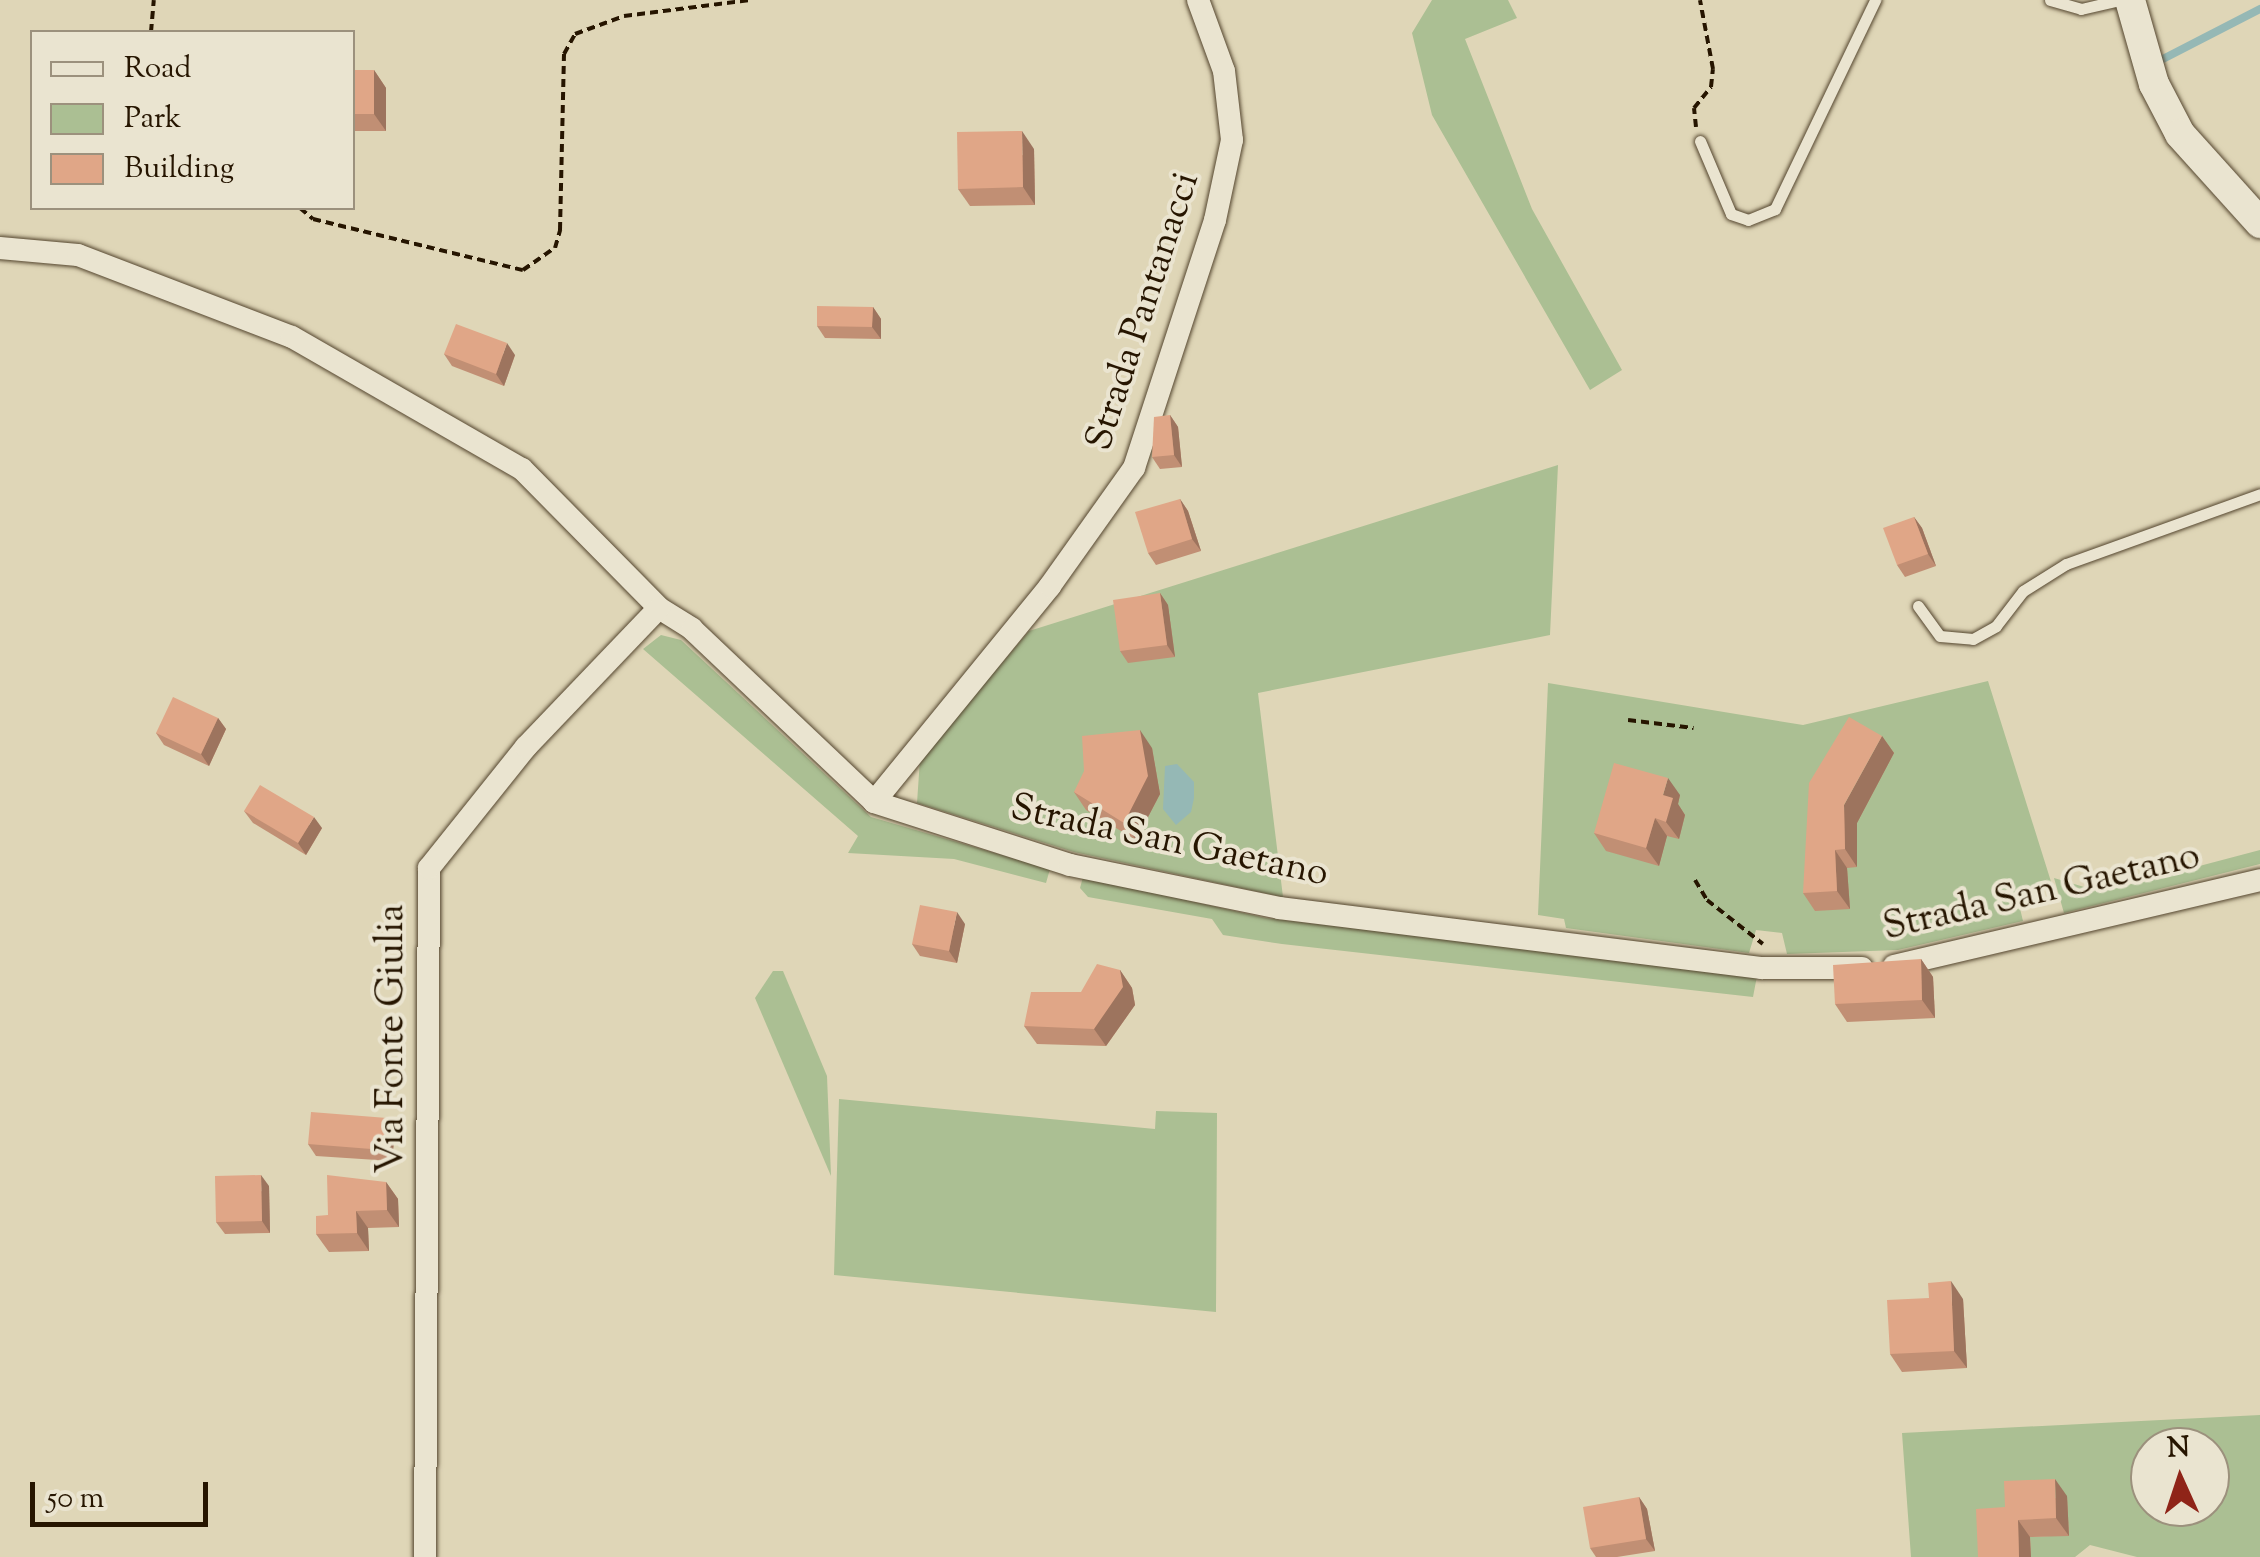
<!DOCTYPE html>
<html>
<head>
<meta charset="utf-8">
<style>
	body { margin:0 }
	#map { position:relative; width:2260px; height:1557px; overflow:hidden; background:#dfd6b7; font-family:"Sorts Mill Goudy",serif }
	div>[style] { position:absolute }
	.green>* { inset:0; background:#abbf93 }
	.water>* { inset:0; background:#95b8b5 }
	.stream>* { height:8px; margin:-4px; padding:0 4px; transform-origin:4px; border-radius:4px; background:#95b8b5 }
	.path>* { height:4px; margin-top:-2px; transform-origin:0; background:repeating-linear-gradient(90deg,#261500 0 8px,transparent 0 13px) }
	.roads { filter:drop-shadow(0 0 2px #54452e) drop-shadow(0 0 2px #54452e) }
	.lane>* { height:11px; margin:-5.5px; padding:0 5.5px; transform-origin:5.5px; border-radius:5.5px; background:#eae4d0 }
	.street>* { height:22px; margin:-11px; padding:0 11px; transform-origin:11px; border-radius:11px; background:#eae4d0 }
	.secondary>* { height:30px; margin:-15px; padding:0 15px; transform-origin:15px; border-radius:15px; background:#eae4d0 }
	.wall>* { inset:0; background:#c18f74 }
	.shaded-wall>* { inset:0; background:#9d745e }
	.building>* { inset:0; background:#e0a687 }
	span { translate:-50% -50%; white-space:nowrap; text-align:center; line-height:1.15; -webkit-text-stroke:8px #eae4d0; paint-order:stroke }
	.street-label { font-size:38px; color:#261500 }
	.legend { position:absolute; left:30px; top:30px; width:325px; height:180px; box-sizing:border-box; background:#eae4d0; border:2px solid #9c917d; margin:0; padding:12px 18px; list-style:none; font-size:30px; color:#261500 }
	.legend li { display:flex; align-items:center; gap:20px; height:50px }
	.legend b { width:50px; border:2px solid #9c917d }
	.north { position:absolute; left:2130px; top:1427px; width:100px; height:100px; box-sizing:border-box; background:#eae4d0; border:2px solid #9c917d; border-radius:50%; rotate:357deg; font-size:28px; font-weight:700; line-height:40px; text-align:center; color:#261500 }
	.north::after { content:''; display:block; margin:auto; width:35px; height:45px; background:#8f2418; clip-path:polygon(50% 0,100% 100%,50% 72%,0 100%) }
	.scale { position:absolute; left:30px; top:1482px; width:178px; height:45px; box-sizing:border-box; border:5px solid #261500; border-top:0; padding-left:12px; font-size:30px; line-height:35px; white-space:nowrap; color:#261500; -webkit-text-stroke:8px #eae4d0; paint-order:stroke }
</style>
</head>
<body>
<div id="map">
	<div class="green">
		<div style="clip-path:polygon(1432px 0,1508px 0,1517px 18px,1465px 39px,1532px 209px,1622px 370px,1590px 390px,1432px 115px,1412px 33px)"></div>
		<div style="clip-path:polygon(1558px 465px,1550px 635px,1258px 693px,1283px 897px,1074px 852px,917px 803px,920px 759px,1029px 631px)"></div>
		<div style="clip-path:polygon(661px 635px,681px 640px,871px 817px,1050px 869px,1046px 883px,954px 859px,848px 853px,858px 836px,643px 649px)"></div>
		<div style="clip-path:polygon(1988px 681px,2053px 888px,2017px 896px,2023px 921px,1898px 950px,1787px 954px,1782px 933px,1756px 930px,1749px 953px,1566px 928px,1564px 919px,1538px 915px,1548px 683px,1803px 725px)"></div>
		<div style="clip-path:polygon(2260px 850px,2260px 864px,2064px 913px,2054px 878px,2101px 892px)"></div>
		<div style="clip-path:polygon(1083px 877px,1266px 918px,1757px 976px,1753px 997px,1282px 944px,1223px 935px,1212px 919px,1088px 897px,1080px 888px)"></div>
		<div style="clip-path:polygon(773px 971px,783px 971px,827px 1076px,831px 1176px,755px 998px)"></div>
		<div style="clip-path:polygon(839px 1099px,1155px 1129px,1156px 1111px,1217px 1113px,1216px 1312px,834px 1275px)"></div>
		<div style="clip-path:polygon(evenodd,2260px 1415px,2260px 1557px,2137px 1557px,2090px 1545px,2075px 1557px,2031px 1557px,2030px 1537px,2069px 1535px,2066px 1497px,1990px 1557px,1911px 1557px,1902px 1433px,2260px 1415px,2150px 1447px,2210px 1447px,2210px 1507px,2150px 1507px,2150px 1447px)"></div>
	</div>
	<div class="water">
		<div style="clip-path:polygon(1177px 764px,1194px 782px,1194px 798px,1191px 812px,1176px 825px,1163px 809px,1165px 766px)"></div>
	</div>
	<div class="stream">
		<div style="left:2159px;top:61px;width:114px;rotate:-27.2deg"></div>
	</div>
	<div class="path">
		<div style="left:151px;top:32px;width:32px;rotate:-85deg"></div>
		<div style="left:1696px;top:127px;width:19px;rotate:-96deg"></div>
		<div style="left:1694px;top:108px;width:27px;rotate:-51deg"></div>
		<div style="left:1711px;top:87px;width:18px;rotate:-84deg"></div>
		<div style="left:1713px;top:69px;width:70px;rotate:-100.7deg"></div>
		<div style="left:300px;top:208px;width:17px;rotate:40deg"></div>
		<div style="left:313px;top:219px;width:216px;rotate:13.7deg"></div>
		<div style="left:523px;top:270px;width:39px;rotate:-35deg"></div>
		<div style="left:555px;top:248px;width:19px;rotate:-74deg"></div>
		<div style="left:560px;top:230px;width:176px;rotate:-88.7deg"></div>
		<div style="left:564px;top:54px;width:23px;rotate:-61deg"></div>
		<div style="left:575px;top:34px;width:52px;rotate:-20.2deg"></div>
		<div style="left:624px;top:16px;width:127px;rotate:-7.2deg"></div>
		<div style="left:1628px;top:720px;width:66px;rotate:6.9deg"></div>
		<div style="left:1695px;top:880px;width:23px;rotate:59deg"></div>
		<div style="left:1707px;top:900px;width:71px;rotate:38.2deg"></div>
	</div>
	<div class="roads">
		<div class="lane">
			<div style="left:2050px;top:0;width:32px;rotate:16deg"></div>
			<div style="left:2081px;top:9px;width:39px;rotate:-13deg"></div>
			<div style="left:1700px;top:141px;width:79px;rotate:67deg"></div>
			<div style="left:1731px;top:214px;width:18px;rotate:19deg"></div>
			<div style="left:1748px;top:220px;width:29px;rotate:-22deg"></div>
			<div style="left:1775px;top:209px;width:232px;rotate:-64.4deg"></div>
			<div style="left:1918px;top:606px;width:37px;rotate:54deg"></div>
			<div style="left:1940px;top:636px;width:33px;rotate:5deg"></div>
			<div style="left:1973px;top:639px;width:26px;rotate:-29deg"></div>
			<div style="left:1996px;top:626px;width:44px;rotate:-52.4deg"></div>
			<div style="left:2023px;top:591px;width:51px;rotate:-32.1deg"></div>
			<div style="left:2066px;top:564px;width:206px;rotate:-19.8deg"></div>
		</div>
		<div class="street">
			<div style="left:0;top:248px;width:78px;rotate:5.1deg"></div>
			<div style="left:78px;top:255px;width:229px;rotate:21deg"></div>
			<div style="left:292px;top:337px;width:265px;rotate:29.9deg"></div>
			<div style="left:522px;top:469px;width:195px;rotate:45.4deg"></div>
			<div style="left:659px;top:608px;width:39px;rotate:32deg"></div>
			<div style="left:692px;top:629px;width:251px;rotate:43.5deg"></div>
			<div style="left:874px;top:802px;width:206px;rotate:17.8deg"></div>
			<div style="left:1070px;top:865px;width:213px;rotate:11.6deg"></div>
			<div style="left:1279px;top:908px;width:487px;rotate:7.1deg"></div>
			<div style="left:1762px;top:968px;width:100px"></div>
			<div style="left:874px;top:802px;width:279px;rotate:-50.8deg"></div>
			<div style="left:1050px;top:586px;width:145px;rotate:-54.6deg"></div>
			<div style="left:1134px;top:468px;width:261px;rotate:-71.9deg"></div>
			<div style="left:1215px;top:220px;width:82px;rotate:-78deg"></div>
			<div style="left:1232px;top:140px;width:69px;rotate:-96.6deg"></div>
			<div style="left:1224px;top:71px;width:76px;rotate:-110.1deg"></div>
			<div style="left:1894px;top:966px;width:376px;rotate:-13.2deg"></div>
			<div style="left:425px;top:1557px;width:689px;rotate:-89.67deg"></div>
			<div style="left:429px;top:868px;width:155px;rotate:-51.3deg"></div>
			<div style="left:526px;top:747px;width:192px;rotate:-46.3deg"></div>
		</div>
		<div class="secondary">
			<div style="left:2130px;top:0;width:87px;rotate:74.1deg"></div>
			<div style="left:2154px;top:84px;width:56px;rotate:62.5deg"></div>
			<div style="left:2180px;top:134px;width:120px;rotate:48deg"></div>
		</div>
	</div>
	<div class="wall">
		<div style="clip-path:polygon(352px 70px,374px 70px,386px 88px,386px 131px,352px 131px)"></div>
		<div style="clip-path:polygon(1034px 149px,1035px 205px,970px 206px,958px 189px)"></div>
		<div style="clip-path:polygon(873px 307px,881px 319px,881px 339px,825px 338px,817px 326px)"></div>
		<div style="clip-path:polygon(444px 354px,515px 355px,504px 386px,452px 366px)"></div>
		<div style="clip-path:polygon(1170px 415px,1178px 427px,1182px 467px,1160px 469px,1152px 457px)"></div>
		<div style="clip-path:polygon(1180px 499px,1188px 511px,1201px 551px,1156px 565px,1148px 553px)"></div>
		<div style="clip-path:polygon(1914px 517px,1922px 528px,1936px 566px,1905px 577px,1897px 565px)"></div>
		<div style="clip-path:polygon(1160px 593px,1168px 605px,1175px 657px,1128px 663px,1120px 651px)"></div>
		<div style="clip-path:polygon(218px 718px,226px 729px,209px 766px,164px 745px,156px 733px)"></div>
		<div style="clip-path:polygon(1882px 736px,1894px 753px,1857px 823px,1857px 867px,1847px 868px,1850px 909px,1815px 911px,1803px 893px)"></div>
		<div style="clip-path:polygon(1152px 748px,1160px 794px,1136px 840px,1086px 810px,1074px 792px)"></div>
		<div style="clip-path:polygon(1680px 795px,1678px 804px,1685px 815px,1679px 839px,1667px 836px,1659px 866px,1606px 851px,1594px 833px)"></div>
		<div style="clip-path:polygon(244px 811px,322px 828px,306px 855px,253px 823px)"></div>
		<div style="clip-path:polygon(965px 924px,957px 963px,920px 956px,912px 944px)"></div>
		<div style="clip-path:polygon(1921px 959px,1933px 977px,1935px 1018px,1847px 1022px,1835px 1004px)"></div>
		<div style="clip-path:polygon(1120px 970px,1132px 988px,1135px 1005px,1106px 1046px,1037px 1044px,1024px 1026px)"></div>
		<div style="clip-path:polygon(387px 1118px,395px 1130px,392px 1161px,316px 1156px,308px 1144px)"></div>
		<div style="clip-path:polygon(386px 1182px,398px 1199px,399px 1227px,368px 1228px,369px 1251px,329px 1252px,316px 1234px,328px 1215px)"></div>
		<div style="clip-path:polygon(269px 1186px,270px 1233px,225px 1234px,216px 1222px)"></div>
		<div style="clip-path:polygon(1963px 1299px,1967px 1368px,1902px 1372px,1890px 1354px)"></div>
		<div style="clip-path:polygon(2067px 1496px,2069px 1536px,2030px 1537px,2031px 1557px,1978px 1557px,2005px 1507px)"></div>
		<div style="clip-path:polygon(1639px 1497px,1647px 1509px,1655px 1551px,1617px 1557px,1596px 1557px,1590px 1548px)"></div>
	</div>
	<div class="shaded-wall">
		<div style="clip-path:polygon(374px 70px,386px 88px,386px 131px,374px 114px)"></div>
		<div style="clip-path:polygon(1022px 131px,1034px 149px,1035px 205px,1023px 187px)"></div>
		<div style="clip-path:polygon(873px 307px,881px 319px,881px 339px,872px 327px)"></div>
		<div style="clip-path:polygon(507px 343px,515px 355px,504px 386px,496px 374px)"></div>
		<div style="clip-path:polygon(1170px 415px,1178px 427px,1182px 467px,1174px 455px)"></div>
		<div style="clip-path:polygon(1180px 499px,1188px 511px,1201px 551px,1192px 539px)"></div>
		<div style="clip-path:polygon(1914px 517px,1922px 528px,1936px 566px,1928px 554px)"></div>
		<div style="clip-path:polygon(1160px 593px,1168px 605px,1175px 657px,1167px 645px)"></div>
		<div style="clip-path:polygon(218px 718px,226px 729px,209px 766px,201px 754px)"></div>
		<div style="clip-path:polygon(1140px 730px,1152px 748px,1160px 794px,1136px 840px,1124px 823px)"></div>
		<div style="clip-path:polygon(1882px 736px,1894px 753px,1857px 823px,1857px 867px,1845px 849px,1844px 805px)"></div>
		<div style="clip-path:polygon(1668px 778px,1680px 795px,1678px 804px,1685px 815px,1679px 839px,1666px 822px,1663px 795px)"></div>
		<div style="clip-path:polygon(314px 817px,322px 828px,306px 855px,298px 843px)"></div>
		<div style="clip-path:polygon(1655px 818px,1667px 836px,1659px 866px,1646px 848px)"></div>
		<div style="clip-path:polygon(1835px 850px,1847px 868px,1850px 909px,1837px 891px)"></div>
		<div style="clip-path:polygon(957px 912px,965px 924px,957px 963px,949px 951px)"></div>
		<div style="clip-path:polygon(1921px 959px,1933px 977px,1935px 1018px,1922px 1000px)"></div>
		<div style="clip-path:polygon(1120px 970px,1132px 988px,1135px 1005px,1106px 1046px,1094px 1029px)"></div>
		<div style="clip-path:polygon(387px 1118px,395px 1130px,392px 1161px,384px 1150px)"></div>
		<div style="clip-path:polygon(261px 1175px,269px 1186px,270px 1233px,262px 1221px)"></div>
		<div style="clip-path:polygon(386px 1182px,398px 1199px,399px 1227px,387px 1210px)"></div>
		<div style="clip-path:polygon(356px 1211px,368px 1228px,369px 1251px,357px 1233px)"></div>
		<div style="clip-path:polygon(1951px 1281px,1963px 1299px,1967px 1368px,1954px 1351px)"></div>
		<div style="clip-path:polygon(2055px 1479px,2067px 1496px,2069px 1536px,2056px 1518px)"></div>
		<div style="clip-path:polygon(1639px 1497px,1647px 1509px,1655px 1551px,1646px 1539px)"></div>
		<div style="clip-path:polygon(2018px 1520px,2030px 1537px,2031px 1557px,2019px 1557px)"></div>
	</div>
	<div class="building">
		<div style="clip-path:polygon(352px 70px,374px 70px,374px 114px,352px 114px)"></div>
		<div style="clip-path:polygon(1022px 131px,1023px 187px,958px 189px,957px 132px)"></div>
		<div style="clip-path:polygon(817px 306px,873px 307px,872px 327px,817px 326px)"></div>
		<div style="clip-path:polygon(456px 324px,507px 343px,496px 374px,444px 354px)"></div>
		<div style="clip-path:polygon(1170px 415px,1174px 455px,1152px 457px,1154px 417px)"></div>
		<div style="clip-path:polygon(1180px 499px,1192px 539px,1148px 553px,1135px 512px)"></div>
		<div style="clip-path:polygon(1914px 517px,1928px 554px,1897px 565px,1883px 528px)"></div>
		<div style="clip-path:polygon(1160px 593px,1167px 645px,1120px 651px,1113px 600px)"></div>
		<div style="clip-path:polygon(173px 697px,218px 718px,201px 754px,156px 733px)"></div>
		<div style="clip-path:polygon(1849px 717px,1882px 736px,1844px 805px,1845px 849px,1835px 850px,1837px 891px,1803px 893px,1809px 783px)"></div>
		<div style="clip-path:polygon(1140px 730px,1148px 776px,1124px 823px,1074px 792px,1084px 771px,1082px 736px)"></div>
		<div style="clip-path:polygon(1614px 763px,1668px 778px,1663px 795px,1673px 798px,1666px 822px,1655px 818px,1646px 848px,1594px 833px)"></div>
		<div style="clip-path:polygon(260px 785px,314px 817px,298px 843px,244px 811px)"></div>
		<div style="clip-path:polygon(920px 905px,957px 912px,949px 951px,912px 944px)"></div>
		<div style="clip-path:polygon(1921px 959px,1922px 1000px,1835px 1004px,1833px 965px)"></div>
		<div style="clip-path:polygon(1097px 964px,1120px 970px,1123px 987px,1094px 1029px,1024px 1026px,1031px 992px,1081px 992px)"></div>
		<div style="clip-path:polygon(311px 1112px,387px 1118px,384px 1150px,308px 1144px)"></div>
		<div style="clip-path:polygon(261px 1175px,262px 1221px,216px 1222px,215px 1176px)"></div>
		<div style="clip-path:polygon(327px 1175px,386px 1182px,387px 1210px,356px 1211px,357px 1233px,316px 1234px,316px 1216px,328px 1215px)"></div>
		<div style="clip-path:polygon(1951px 1281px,1954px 1351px,1890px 1354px,1887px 1300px,1929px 1298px,1928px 1283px)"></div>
		<div style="clip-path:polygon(2055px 1479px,2056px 1518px,2018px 1520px,2019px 1557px,1978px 1557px,1976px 1509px,2005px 1507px,2004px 1481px)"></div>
		<div style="clip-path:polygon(1639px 1497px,1646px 1539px,1590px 1548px,1583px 1507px)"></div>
	</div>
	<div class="street-label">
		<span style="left:1145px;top:312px;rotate:-72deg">Strada Pantanacci</span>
		<span style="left:1169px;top:843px;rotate:12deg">Strada San Gaetano</span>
		<span style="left:2042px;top:894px;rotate:-13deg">Strada San Gaetano</span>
		<span style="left:394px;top:1039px;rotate:-90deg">Via Fonte Giulia</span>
	</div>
	<ul class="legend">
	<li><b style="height:12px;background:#eae4d0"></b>Road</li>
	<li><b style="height:28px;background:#abbf93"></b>Park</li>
	<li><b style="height:28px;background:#e0a687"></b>Building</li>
	</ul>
	<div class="north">N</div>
	<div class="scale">50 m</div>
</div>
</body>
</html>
